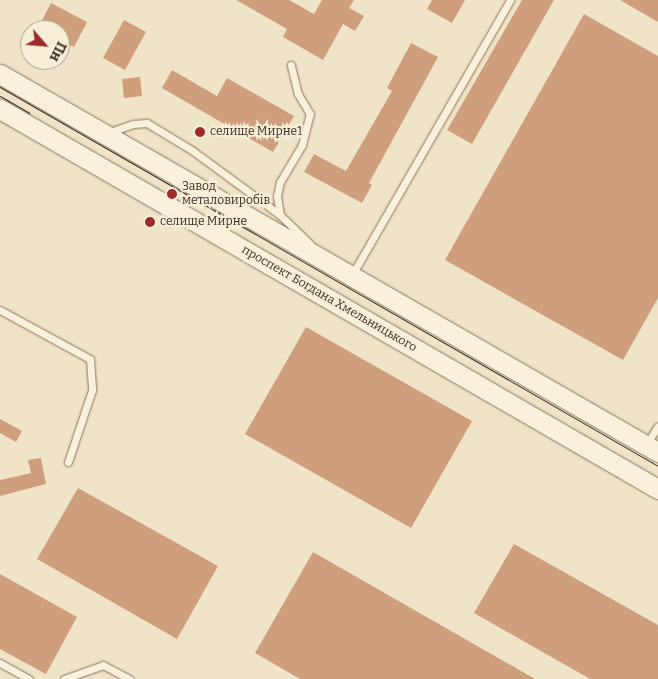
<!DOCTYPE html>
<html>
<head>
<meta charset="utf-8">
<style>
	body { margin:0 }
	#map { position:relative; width:658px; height:679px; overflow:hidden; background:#f0e4c8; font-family:Bitter,serif }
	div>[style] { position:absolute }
	.building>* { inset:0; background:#cf9f7d }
	.roads { filter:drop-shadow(0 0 1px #8d765c) drop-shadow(0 0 1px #8d765c) }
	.service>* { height:7px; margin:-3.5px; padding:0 3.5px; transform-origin:3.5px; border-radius:3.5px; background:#faf1dc }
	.secondary>* { height:19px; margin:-9.5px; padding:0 9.5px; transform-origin:9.5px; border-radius:9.5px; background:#faf1dc }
	.tram>* { height:1px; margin:-0.5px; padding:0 0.5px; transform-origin:0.5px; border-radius:0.5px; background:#3d2e20 }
	.dots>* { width:14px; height:14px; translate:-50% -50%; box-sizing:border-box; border:2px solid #f7eed8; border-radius:50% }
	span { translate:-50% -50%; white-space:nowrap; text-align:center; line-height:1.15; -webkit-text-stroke:4px #f7eed8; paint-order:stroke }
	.poi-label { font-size:12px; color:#3d2e20 }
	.left { translate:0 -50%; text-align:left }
	.street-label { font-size:12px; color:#3d2e20 }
	.north { position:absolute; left:20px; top:20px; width:50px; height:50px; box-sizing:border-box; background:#f7eed8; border:1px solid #ada18e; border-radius:50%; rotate:117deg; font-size:14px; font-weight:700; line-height:20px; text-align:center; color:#3d2e20 }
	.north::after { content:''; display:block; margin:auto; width:18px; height:22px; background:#9e2a2b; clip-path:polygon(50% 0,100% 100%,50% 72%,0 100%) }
</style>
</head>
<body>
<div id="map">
	<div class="building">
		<div style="clip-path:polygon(236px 0,289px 0,314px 14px,322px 0,354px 0,349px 8px,364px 16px,355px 31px,343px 24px,323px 60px,283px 37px,287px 29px)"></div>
		<div style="clip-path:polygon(432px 0,465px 0,452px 23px,427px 9px)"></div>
		<div style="clip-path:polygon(522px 0,554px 0,472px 144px,447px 130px)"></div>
		<div style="clip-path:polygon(620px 0,658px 0,658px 22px)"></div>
		<div style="clip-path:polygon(51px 3px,87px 22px,74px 47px,60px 40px,60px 30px,37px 30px)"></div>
		<div style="clip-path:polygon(584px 14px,658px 56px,658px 298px,623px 360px,445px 260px)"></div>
		<div style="clip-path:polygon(124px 20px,146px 32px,125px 70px,103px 58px)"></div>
		<div style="clip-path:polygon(411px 43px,438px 57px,369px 183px,372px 185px,362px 203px,304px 172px,314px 154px,346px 171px,392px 91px,387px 88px)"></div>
		<div style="clip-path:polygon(172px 70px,217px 96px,227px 78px,294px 116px,273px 152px,162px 88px)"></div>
		<div style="clip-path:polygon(140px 77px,142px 96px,124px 98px,122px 79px)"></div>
		<div style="clip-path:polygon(306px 327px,472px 421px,411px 528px,245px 434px)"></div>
		<div style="clip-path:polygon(0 419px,22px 431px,16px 442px,0 433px)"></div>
		<div style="clip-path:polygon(41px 458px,46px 484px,0 496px,0 480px,31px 473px,28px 460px)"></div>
		<div style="clip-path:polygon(78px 488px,218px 566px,177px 639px,37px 559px)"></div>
		<div style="clip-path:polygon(514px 544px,658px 625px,658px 679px,590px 679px,474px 613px)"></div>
		<div style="clip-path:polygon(313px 552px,535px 679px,300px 679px,255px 653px)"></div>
		<div style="clip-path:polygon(0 574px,77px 617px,46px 674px,0 649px)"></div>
	</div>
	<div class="roads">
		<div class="service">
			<div style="left:107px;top:133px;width:28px;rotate:-19deg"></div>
			<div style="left:133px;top:124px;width:14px;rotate:-4deg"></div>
			<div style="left:147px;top:123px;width:54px;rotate:31.3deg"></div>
			<div style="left:193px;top:151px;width:108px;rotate:36.3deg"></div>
			<div style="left:280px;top:215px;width:42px;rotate:44deg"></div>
			<div style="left:280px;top:215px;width:19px;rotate:-99deg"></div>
			<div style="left:277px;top:196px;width:14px;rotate:-78deg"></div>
			<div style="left:280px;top:182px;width:43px;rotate:-59.3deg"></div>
			<div style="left:302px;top:145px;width:32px;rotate:-76deg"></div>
			<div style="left:310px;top:114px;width:23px;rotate:-121deg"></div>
			<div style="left:298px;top:94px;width:30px;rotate:-104deg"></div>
			<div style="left:352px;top:275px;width:317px;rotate:-60.1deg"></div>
			<div style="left:0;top:310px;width:102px;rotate:28.6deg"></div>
			<div style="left:90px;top:359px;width:31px;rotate:86deg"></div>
			<div style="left:92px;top:390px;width:76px;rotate:108.4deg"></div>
			<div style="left:646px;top:445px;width:22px;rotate:-58deg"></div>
			<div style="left:0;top:663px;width:33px;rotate:29deg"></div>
			<div style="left:64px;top:679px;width:41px;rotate:-19.7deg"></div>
			<div style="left:103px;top:665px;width:30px;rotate:28deg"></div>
		</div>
		<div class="secondary">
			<div style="left:0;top:74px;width:759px;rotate:29.88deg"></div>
			<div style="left:0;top:109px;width:760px;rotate:30.01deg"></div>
		</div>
	</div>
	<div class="tram">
		<div style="left:0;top:87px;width:759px;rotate:29.94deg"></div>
		<div style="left:0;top:96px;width:34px;rotate:30deg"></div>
	</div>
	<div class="dots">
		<div style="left:200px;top:132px;background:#9e2a2b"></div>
		<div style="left:172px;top:194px;background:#9e2a2b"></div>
		<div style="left:150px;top:222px;background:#9e2a2b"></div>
	</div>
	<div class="poi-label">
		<span class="left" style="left:210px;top:132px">селище Мирне1</span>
		<span class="left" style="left:182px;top:194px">Завод<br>металовиробів</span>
		<span class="left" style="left:160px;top:222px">селище Мирне</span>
	</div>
	<div class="street-label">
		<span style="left:329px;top:299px;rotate:30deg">проспект Богдана Хмельницького</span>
	</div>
	<div class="north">Пн</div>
</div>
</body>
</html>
